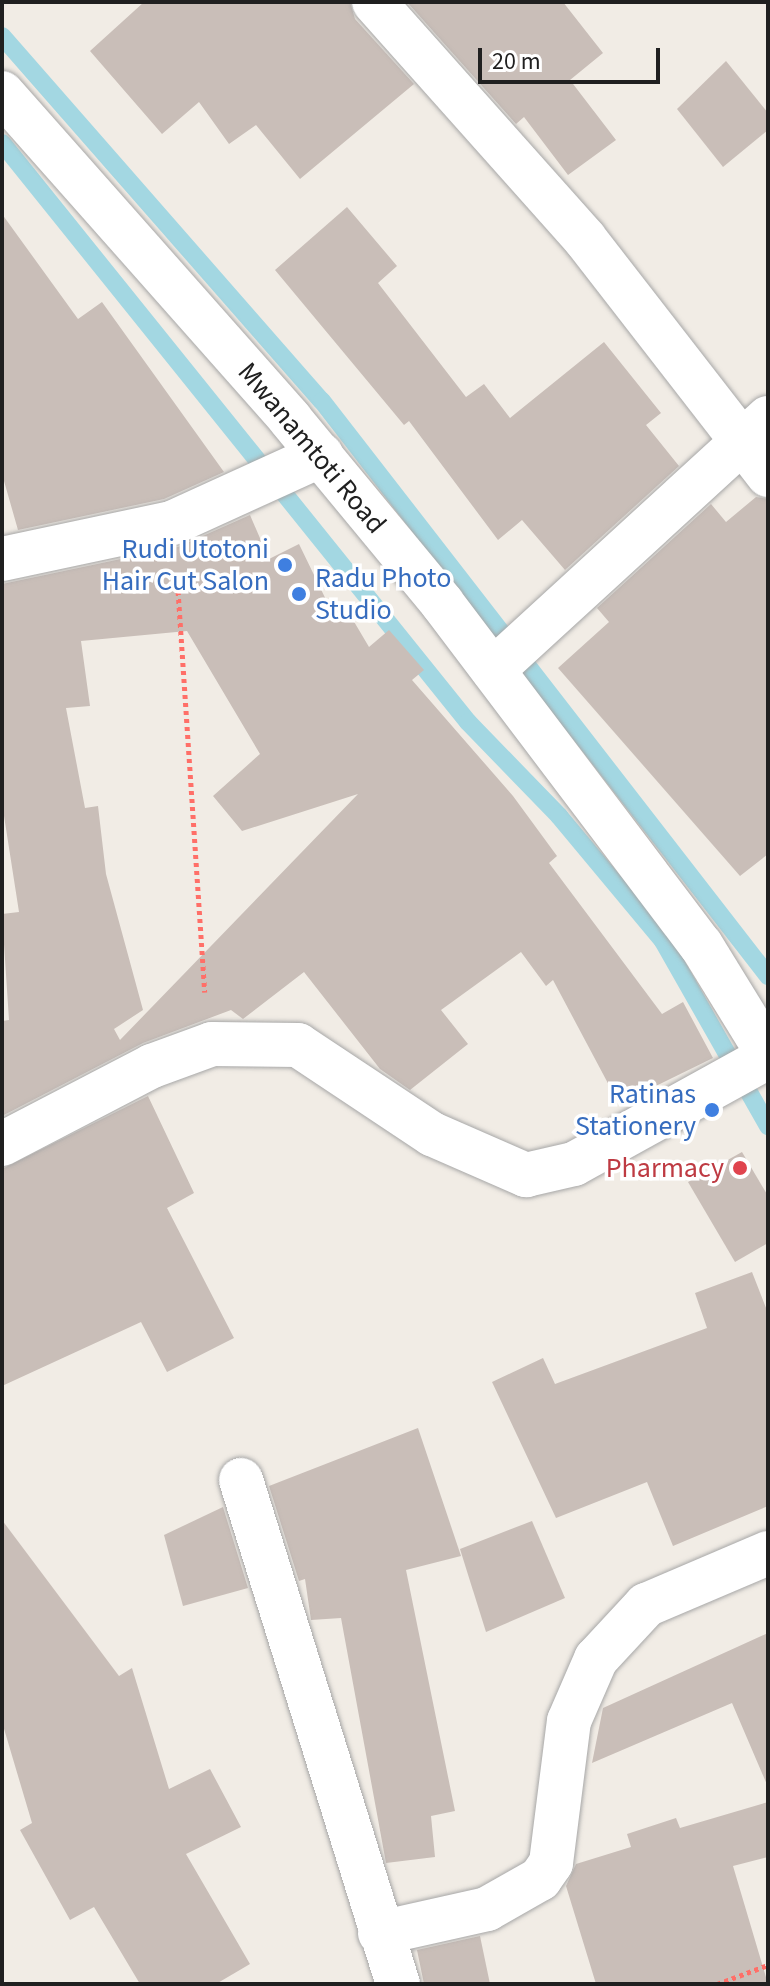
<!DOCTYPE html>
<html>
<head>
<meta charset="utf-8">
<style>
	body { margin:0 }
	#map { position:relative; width:770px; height:1986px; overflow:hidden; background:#f1ece5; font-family:"Source Sans 3",sans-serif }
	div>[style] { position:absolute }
	.stream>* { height:18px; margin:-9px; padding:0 9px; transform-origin:9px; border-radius:9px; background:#a3d7e2 }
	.building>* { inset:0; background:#c9beb8 }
	.path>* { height:5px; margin-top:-2.5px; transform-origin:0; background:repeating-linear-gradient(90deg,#ff6f68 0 4px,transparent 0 8px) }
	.roads { filter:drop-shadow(0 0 2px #a7a7a7) drop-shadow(0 0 2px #a7a7a7) }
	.minor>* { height:44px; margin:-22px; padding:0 22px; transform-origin:22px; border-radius:22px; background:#fff }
	.dots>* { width:22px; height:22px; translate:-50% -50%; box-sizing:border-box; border:4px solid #fff; border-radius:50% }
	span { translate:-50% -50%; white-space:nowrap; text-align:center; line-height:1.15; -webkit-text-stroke:7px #fff; paint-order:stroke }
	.street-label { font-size:28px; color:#202020 }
	.shop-label { font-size:28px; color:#366cbe }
	.right { translate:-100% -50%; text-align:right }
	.left { translate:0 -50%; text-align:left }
	.health-label { font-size:28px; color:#be3a42 }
	.frame { position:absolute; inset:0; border:4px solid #202020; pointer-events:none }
	.scale { position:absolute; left:478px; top:48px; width:182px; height:36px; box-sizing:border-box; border:4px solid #202020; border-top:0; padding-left:10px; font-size:24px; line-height:28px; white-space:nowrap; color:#202020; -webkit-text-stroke:6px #fff; paint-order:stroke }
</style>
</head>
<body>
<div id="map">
	<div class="stream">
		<div style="left:2px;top:36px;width:485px;rotate:48.8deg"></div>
		<div style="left:322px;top:401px;width:728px;rotate:52.2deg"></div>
		<div style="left:2px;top:143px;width:743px;rotate:51.17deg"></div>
		<div style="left:468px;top:722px;width:131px;rotate:45.9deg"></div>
		<div style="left:559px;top:816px;width:163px;rotate:50.2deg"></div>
		<div style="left:663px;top:941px;width:213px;rotate:60.4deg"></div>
	</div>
	<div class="building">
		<div style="clip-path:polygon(144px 2px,350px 2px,355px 19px,414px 84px,300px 179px,256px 125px,229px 144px,199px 102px,162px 134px,90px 51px)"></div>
		<div style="clip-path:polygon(407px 2px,563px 2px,603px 53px,570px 80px,616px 140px,568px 175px,524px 117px,516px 124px)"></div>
		<div style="clip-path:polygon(726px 61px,768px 113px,768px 130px,723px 167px,677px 109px)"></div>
		<div style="clip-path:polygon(347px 207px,397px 266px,378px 283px,466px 397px,484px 384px,510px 418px,604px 342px,661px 413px,646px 425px,679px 466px,565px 570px,522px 520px,498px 540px,409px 421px,404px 425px,275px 270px)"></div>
		<div style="clip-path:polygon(2px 214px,78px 319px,102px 302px,224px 472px,164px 499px,18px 530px,2px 474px)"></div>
		<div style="clip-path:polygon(756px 497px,768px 499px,768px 854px,740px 876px,558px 668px,609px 622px,597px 608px,711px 504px,726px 522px)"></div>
		<div style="clip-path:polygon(evenodd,250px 515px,269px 559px,299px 544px,331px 610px,343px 603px,369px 647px,389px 630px,424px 670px,412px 680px,513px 796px,557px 856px,549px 863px,662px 1014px,683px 1002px,713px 1058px,619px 1104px,553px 980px,546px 986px,521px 952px,441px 1010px,468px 1044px,410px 1090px,380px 1069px,304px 972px,243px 1019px,231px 1010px,143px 1043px,2px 1116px,2px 1021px,9px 1020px,2px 914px,19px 912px,2px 803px,2px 584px,178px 547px,250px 515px,187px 631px,260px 754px,213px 796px,242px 831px,358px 794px,120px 1040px,114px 1029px,143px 1010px,106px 874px,98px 806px,85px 808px,66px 708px,90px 706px,81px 641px,187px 631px)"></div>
		<div style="clip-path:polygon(148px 1096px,194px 1193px,167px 1208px,234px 1338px,167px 1372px,141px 1322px,2px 1386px,2px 1169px)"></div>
		<div style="clip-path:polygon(742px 1152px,768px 1196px,768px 1243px,735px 1262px,688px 1182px)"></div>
		<div style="clip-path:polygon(752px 1272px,768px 1313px,768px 1506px,673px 1546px,647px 1482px,556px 1518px,492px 1382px,543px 1358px,555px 1384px,707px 1328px,695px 1293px)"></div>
		<div style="clip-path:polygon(418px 1428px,461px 1556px,406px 1570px,455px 1811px,431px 1816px,435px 1857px,386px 1863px,341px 1618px,311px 1620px,305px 1579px,299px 1581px,269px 1486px)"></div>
		<div style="clip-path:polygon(223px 1507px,248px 1588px,183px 1606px,164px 1535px)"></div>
		<div style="clip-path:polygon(2px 1520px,119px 1676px,132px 1668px,169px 1789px,210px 1769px,241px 1827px,186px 1854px,250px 1964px,216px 1984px,140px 1984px,94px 1907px,70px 1920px,20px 1830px,32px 1823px,2px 1722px)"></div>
		<div style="clip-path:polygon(532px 1521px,565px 1598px,486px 1632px,460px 1549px)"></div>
		<div style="clip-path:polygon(768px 1633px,768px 1787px,732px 1703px,592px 1763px,603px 1708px)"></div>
		<div style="clip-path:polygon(768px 1802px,768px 1857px,733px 1866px,768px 1984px,596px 1984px,566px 1886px,576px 1864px,631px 1847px,627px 1834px,676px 1818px,680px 1828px)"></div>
		<div style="clip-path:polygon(480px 1936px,490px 1984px,424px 1984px,417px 1950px)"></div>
	</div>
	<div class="path">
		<div style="left:177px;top:575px;width:418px;rotate:86.2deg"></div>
		<div style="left:717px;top:1984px;width:54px;rotate:-20.4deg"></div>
	</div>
	<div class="roads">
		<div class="minor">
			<div style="left:374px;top:2px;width:317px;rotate:48.3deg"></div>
			<div style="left:585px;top:239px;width:299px;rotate:52.2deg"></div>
			<div style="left:2px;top:93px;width:435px;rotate:48.5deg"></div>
			<div style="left:290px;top:419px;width:239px;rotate:50.4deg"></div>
			<div style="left:442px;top:603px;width:429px;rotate:52.9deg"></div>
			<div style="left:701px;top:945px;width:128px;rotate:58.4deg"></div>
			<div style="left:2px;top:559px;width:174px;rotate:-12deg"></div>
			<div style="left:172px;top:523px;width:164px;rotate:-24.5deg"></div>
			<div style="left:493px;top:670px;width:373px;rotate:-42.5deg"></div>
			<div style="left:2px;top:1144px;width:169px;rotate:-27.5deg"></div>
			<div style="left:152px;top:1066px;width:64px;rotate:-20.1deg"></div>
			<div style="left:212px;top:1044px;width:86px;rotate:0.7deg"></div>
			<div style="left:298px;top:1045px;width:161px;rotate:33.6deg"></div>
			<div style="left:432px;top:1134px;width:103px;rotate:23.6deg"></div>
			<div style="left:526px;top:1175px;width:49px;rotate:-12.9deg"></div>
			<div style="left:574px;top:1164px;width:222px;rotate:-28.9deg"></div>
			<div style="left:241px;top:1480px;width:528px;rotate:72.7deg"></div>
			<div style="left:380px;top:1933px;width:110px;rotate:-12.6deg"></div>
			<div style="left:487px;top:1909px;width:61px;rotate:-29.5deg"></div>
			<div style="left:540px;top:1879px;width:19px;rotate:-55deg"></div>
			<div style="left:551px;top:1863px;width:143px;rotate:-82.8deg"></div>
			<div style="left:569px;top:1721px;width:68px;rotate:-66.5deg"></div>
			<div style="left:596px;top:1659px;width:74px;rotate:-47.2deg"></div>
			<div style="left:646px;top:1605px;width:133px;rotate:-23.1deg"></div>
		</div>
	</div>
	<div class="dots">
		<div style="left:285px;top:565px;background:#3f7fe0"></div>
		<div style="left:299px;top:594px;background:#3f7fe0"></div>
		<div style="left:712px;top:1110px;background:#3f7fe0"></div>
		<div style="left:740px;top:1168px;background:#e0444e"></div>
	</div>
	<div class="street-label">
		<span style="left:312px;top:448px;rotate:50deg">Mwanamtoti Road</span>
	</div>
	<div class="shop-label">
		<span class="right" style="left:269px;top:565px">Rudi Utotoni<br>Hair Cut Salon</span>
		<span class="left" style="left:315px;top:594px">Radu Photo<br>Studio</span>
		<span class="right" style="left:696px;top:1110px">Ratinas<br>Stationery</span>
	</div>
	<div class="health-label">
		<span class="right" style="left:724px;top:1168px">Pharmacy</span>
	</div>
	<div class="frame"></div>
	<div class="scale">20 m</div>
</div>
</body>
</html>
